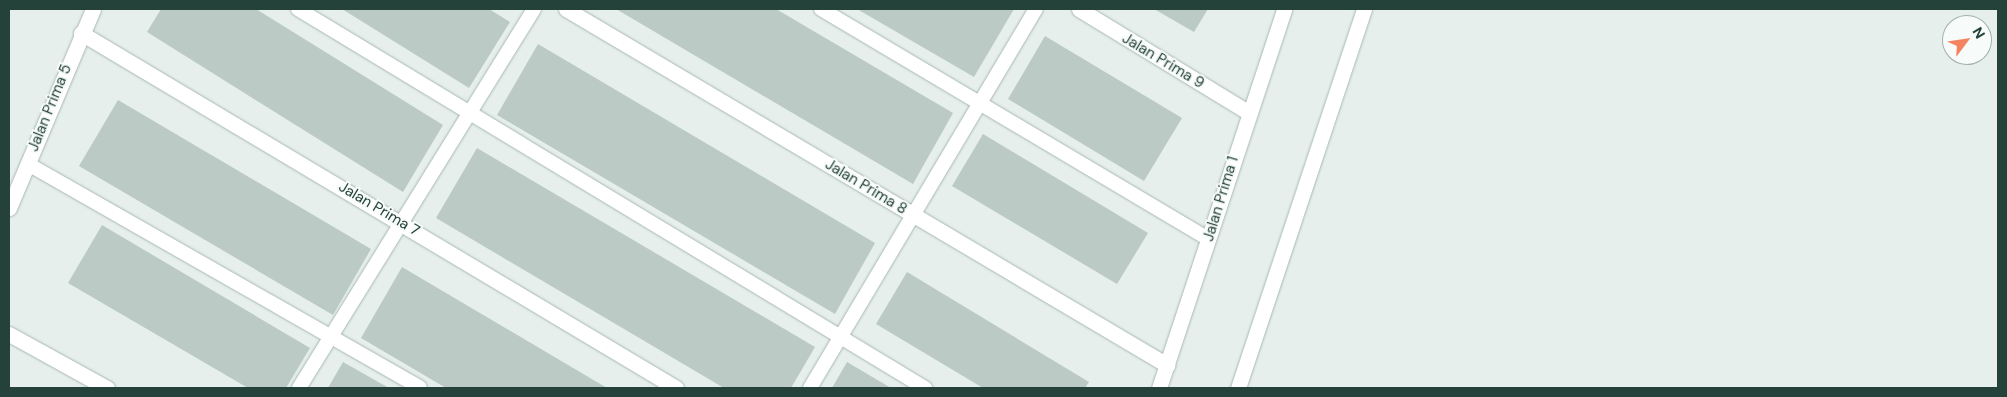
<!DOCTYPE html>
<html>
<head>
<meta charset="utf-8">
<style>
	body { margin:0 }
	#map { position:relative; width:2007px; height:397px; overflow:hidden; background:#e6efeb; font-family:"DM Sans",sans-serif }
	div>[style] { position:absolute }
	.building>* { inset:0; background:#bbcac4 }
	.roads { filter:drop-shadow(0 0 1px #a8b8b2) drop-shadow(0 0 1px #a8b8b2) }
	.service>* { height:14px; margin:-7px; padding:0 7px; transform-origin:7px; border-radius:7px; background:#fff }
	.minor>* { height:15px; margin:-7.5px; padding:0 7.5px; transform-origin:7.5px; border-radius:7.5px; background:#fff }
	span { translate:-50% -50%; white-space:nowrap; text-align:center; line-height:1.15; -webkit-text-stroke:4px #f7fbf9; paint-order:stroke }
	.street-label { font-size:15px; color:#24423a }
	.frame { position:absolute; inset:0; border:10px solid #24423a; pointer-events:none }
	.north { position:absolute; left:1942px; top:15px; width:50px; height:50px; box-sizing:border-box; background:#f7fbf9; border:1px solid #a3b1ad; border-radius:50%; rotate:59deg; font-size:14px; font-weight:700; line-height:20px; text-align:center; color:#24423a }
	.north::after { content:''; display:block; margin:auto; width:18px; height:22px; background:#f4845f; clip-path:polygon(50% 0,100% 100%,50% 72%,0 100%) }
</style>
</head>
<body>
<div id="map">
	<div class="building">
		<div style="clip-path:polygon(161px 9px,256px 9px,443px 125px,403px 192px,147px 32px)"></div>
		<div style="clip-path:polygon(342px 9px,489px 9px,510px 22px,469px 88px)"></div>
		<div style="clip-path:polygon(616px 9px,776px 9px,953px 113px,913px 184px)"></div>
		<div style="clip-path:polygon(857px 9px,1014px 9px,974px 77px)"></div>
		<div style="clip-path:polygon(1154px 9px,1208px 9px,1194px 32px)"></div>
		<div style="clip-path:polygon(1045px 36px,1182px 118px,1144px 181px,1008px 99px)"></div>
		<div style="clip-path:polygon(538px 44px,875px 243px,835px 314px,497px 115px)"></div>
		<div style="clip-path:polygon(118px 100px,371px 249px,333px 315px,79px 166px)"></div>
		<div style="clip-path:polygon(983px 134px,1148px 233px,1117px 284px,952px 186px)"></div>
		<div style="clip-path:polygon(477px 148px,815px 347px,791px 388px,724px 388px,436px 218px)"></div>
		<div style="clip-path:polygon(102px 225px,310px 348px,286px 388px,248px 388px,68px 283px)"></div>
		<div style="clip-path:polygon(402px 267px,607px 388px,446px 388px,361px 338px)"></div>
		<div style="clip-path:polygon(907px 272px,1089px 382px,1085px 388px,983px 388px,876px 324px)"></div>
		<div style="clip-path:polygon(343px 362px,389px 388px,328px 388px)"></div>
		<div style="clip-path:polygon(847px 362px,891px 388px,832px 388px)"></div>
	</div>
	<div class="roads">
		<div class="service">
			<div style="left:298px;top:9px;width:733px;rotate:31.15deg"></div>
			<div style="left:821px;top:9px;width:451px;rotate:30.7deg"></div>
			<div style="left:28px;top:164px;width:451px;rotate:29.7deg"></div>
			<div style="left:299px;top:388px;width:446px;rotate:-58.2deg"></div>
			<div style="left:810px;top:388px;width:441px;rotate:-59.2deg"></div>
		</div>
		<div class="minor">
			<div style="left:566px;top:9px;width:699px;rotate:30.64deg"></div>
			<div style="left:1079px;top:9px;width:198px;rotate:31.4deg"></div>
			<div style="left:81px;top:33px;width:693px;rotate:30.82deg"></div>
			<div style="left:9px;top:208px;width:216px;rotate:-67.1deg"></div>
			<div style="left:9px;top:334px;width:112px;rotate:28.9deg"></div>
			<div style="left:1159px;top:388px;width:399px;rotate:-71.7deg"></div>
			<div style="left:1238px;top:388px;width:399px;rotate:-71.6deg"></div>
		</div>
	</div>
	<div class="street-label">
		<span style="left:1163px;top:61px;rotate:31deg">Jalan Prima 9</span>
		<span style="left:50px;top:108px;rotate:-68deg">Jalan Prima 5</span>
		<span style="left:866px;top:187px;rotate:31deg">Jalan Prima 8</span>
		<span style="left:1221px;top:199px;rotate:-73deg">Jalan Prima 1</span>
		<span style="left:379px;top:209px;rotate:31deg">Jalan Prima 7</span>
	</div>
	<div class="frame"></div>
	<div class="north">N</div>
</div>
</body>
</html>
